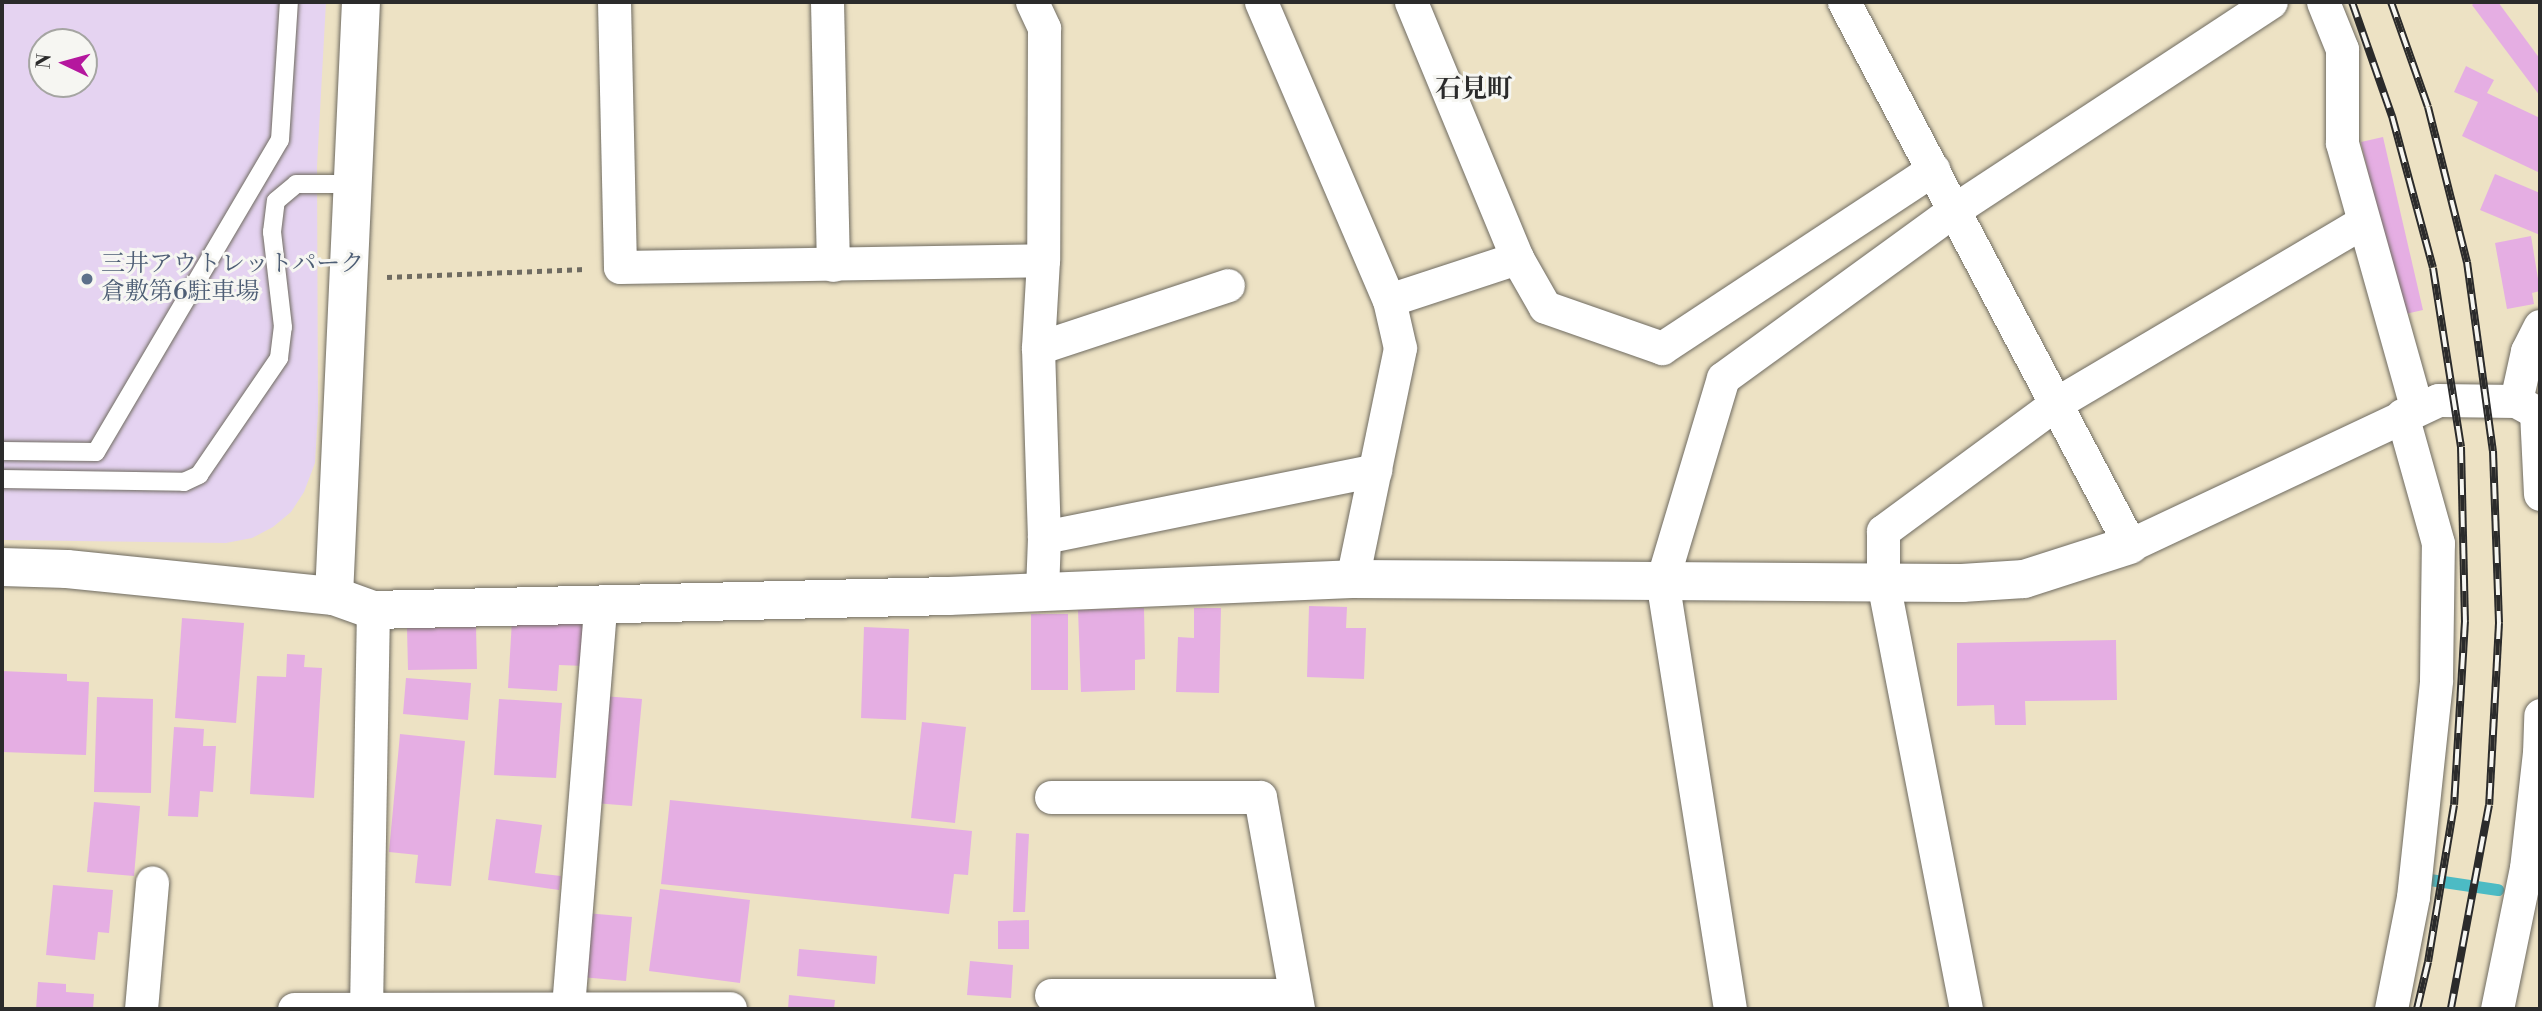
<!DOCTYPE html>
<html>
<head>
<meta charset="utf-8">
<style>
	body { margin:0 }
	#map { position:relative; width:2542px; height:1011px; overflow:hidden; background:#ede2c4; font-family:"Libre Bodoni","Noto Serif JP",serif }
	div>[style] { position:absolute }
	.built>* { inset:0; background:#e5d3f1 }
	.stream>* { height:12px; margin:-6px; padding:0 6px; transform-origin:6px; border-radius:6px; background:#4cbbc4 }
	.building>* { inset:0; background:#e5aee3 }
	.path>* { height:4.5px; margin-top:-2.25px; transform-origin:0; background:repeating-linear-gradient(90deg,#6f6b61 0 5px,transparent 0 10px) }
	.roads { filter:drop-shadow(0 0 2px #6f6b61) drop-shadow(0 0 2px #6f6b61) }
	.service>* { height:18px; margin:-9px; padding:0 9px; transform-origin:9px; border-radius:9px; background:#fff }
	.minor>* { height:33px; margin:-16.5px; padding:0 16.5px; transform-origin:16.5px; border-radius:16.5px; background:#fff }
	.tertiary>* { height:38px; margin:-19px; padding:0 19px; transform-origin:19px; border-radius:19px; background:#fff }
	.rail>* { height:8px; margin-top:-4px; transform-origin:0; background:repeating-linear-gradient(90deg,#f6f6f2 0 16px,#2b2b2b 0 32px); box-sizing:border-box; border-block:2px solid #2b2b2b }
	.dots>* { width:19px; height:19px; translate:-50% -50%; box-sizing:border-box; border:4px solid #f6f6f2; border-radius:50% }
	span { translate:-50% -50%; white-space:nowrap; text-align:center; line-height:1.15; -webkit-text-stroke:6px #f6f6f2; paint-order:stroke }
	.service-label { font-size:24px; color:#4e5e75 }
	.left { translate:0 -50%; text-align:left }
	.neighbourhood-label { font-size:26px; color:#2b2b2b; font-weight:700 }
	.frame { position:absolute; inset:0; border:4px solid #2b2b2b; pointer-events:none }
	.north { position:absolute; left:28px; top:28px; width:70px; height:70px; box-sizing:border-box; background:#f6f6f2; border:2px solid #a5a5a2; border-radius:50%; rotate:275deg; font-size:19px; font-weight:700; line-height:28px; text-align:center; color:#2b2b2b }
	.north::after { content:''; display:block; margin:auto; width:24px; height:32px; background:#b5179e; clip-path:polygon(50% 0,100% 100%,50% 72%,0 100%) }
</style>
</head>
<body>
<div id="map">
	<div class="built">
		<div style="clip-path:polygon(evenodd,2px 2px,326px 2px,317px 166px,318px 413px,315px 463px,304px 492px,291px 512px,273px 527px,252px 538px,226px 543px,2px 540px,2px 2px,42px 42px,84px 42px,84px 84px,42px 84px,42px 42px)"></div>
	</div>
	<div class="stream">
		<div style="left:2415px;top:882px;width:15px;rotate:-8deg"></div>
		<div style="left:2430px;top:880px;width:69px;rotate:8.4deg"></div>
	</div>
	<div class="building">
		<div style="clip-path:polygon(2476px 2px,2498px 2px,2540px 59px,2540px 96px,2472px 5px)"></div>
		<div style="clip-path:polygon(2466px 66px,2494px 80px,2487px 93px,2540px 118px,2540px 173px,2462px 136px,2478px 102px,2454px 92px)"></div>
		<div style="clip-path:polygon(2383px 137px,2423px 310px,2401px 315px,2361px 142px)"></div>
		<div style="clip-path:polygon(2495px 174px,2540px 193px,2540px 235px,2480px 210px)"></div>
		<div style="clip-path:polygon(2531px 236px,2540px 291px,2532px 293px,2534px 304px,2507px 309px,2495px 243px)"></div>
		<div style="clip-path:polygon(1309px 606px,1347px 607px,1346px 628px,1366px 628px,1364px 679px,1307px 677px)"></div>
		<div style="clip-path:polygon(1144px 608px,1145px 659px,1135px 660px,1135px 690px,1081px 692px,1078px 610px)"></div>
		<div style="clip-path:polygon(1194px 608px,1221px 608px,1219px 693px,1176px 692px,1178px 637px,1194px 638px)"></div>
		<div style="clip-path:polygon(1031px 614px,1068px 614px,1068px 690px,1031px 690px)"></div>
		<div style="clip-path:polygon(182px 618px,244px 623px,236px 723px,175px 718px)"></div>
		<div style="clip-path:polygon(512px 620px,586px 624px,585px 666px,559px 665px,557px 691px,508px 688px)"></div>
		<div style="clip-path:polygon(476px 627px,477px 669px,408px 670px,407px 628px)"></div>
		<div style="clip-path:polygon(864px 627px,909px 629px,906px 720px,861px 718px)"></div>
		<div style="clip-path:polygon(2116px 640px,2117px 700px,2025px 701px,2026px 725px,1995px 725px,1994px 705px,1957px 706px,1957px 643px)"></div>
		<div style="clip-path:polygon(287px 654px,305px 655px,304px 667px,322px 668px,314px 798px,250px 794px,257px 676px,286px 677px)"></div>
		<div style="clip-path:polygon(2px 671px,67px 674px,67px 681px,89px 682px,86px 755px,2px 752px)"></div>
		<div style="clip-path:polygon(406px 678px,471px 683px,468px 720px,403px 714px)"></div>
		<div style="clip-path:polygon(603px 696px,642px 699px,632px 806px,594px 803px)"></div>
		<div style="clip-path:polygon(97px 697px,153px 699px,151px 793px,94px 792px)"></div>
		<div style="clip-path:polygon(499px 699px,562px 703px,556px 778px,494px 775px)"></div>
		<div style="clip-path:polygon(922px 722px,966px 727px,955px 823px,911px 818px)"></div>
		<div style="clip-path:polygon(174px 727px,204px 729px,203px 746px,216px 746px,213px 792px,200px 791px,198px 817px,168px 816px)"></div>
		<div style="clip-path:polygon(400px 734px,465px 741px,451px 886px,415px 883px,418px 855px,389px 852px)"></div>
		<div style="clip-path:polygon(670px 800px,972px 831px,968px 875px,954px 874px,949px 914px,661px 884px)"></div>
		<div style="clip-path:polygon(94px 802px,140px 806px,134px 876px,87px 872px)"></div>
		<div style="clip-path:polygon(496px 819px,542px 825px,535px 873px,561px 876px,559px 890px,488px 880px)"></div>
		<div style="clip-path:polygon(1016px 833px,1029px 834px,1025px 912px,1013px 912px)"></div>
		<div style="clip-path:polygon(53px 885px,113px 890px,109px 933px,98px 932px,95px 960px,46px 955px)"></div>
		<div style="clip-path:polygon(660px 889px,750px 900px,740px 983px,649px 971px)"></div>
		<div style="clip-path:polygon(586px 913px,632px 917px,626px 981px,581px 977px)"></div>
		<div style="clip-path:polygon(1029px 920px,1029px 949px,998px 949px,998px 921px)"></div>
		<div style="clip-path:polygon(799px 949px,877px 956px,875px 984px,797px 976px)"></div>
		<div style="clip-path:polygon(970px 961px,1013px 965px,1011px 998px,967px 995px)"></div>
		<div style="clip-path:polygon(38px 982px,66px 984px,66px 992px,94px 994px,93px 1009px,36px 1009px)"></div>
		<div style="clip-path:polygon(789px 995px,835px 1000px,834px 1009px,788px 1009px)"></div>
	</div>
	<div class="path">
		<div style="left:387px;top:277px;width:198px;rotate:-2.3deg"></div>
	</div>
	<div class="roads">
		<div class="service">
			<div style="left:2px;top:451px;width:94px;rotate:0.6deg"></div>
			<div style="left:96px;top:452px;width:362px;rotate:-59.5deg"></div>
			<div style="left:280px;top:140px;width:138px;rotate:-86.3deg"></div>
			<div style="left:2px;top:479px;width:182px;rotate:0.9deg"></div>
			<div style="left:184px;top:482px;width:17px;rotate:-25deg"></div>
			<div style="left:199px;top:475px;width:142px;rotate:-55.6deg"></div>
			<div style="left:279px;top:358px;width:31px;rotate:-83deg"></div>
			<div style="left:283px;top:327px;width:96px;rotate:-96.6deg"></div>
			<div style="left:272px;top:232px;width:31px;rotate:-83deg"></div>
			<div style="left:276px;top:201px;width:26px;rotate:-40deg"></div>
			<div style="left:296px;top:184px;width:56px"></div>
		</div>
		<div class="minor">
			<div style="left:614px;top:2px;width:265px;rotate:88.7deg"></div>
			<div style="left:620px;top:267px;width:423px;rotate:-0.9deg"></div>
			<div style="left:827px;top:2px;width:263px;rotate:88.7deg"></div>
			<div style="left:1032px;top:2px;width:29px;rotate:65deg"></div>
			<div style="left:1044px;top:28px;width:232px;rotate:90.2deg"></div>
			<div style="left:1043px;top:260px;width:88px;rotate:93.3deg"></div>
			<div style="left:1038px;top:348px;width:189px;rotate:88.2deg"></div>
			<div style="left:1044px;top:537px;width:54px;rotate:92.1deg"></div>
			<div style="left:1261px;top:2px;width:324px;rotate:66.8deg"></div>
			<div style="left:1389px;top:300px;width:49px;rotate:77.1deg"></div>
			<div style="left:1400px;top:348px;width:236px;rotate:101.7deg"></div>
			<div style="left:1411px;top:2px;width:277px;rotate:67.5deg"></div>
			<div style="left:1844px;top:2px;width:614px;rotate:62.22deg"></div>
			<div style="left:2130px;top:545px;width:340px;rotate:-25.2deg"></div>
			<div style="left:2438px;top:400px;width:78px;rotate:0.7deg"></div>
			<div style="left:2516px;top:401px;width:23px;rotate:29deg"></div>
			<div style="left:2536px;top:412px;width:82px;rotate:87.2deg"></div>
			<div style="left:2323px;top:2px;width:51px;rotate:68deg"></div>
			<div style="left:2342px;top:49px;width:94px;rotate:90deg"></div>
			<div style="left:2342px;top:143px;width:276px;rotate:74.3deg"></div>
			<div style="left:1389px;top:300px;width:135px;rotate:-18.2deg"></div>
			<div style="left:1517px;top:258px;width:56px;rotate:60.3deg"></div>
			<div style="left:1545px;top:307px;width:124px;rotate:19.3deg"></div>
			<div style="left:1662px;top:348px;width:325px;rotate:-33.4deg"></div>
			<div style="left:1038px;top:348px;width:200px;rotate:-18.3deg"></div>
			<div style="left:2516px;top:401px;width:51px;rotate:-77.6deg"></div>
			<div style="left:2527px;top:351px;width:28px;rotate:-63deg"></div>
			<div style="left:1044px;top:537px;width:338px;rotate:-11.4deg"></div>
			<div style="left:1051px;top:797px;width:209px"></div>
			<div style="left:1260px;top:797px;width:215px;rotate:79.8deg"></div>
			<div style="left:1051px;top:995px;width:244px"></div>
			<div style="left:568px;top:1007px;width:403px;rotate:-85.4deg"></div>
			<div style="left:141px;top:1009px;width:127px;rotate:-85deg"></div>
			<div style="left:294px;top:1009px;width:436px;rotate:-0.1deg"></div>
			<div style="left:366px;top:1009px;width:399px;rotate:-89deg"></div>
			<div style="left:1730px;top:1009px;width:433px;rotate:-99deg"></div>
			<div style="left:1662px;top:581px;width:212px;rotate:-73.3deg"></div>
			<div style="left:1723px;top:378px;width:286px;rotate:-36deg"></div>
			<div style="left:1954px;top:210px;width:379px;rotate:-33.3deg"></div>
			<div style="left:1966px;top:1009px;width:434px;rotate:-101deg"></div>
			<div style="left:1883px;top:583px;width:52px;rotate:-90deg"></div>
			<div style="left:1883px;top:531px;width:214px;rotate:-36.4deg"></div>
			<div style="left:2055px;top:404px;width:358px;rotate:-30.6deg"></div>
			<div style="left:2391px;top:1009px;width:114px;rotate:-78.9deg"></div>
			<div style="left:2413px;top:897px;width:218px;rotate:-83.9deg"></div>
			<div style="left:2436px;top:680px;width:137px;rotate:-89.2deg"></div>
			<div style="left:2438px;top:543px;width:133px;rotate:-105.7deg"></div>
			<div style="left:2497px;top:1009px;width:144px;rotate:-78.4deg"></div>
			<div style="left:2526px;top:868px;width:116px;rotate:-83.6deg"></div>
			<div style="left:2539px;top:753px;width:38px;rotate:-88deg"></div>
		</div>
		<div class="tertiary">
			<div style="left:2px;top:567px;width:65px;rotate:1.8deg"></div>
			<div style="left:67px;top:569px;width:268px;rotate:5.8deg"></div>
			<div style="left:334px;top:596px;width:595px;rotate:-87.4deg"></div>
			<div style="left:334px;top:596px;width:41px;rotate:19.7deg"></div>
			<div style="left:373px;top:610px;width:576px;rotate:-1.39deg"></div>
			<div style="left:949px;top:596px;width:403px;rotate:-2.4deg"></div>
			<div style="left:1352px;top:579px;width:610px;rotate:0.38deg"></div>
			<div style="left:1962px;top:583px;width:62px;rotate:-3.7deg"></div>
			<div style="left:2024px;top:579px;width:111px;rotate:-17.8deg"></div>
		</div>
	</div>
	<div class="rail">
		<div style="left:2352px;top:2px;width:121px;rotate:70.7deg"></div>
		<div style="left:2392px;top:116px;width:157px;rotate:74.9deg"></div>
		<div style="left:2433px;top:268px;width:181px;rotate:81.1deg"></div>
		<div style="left:2461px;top:447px;width:174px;rotate:88.7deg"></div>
		<div style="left:2465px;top:621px;width:184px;rotate:93.4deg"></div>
		<div style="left:2454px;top:805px;width:159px;rotate:99.4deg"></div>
		<div style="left:2428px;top:962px;width:48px;rotate:103.2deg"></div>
		<div style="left:2391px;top:2px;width:111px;rotate:70.6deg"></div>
		<div style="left:2428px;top:107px;width:160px;rotate:75.9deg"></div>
		<div style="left:2467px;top:262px;width:191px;rotate:82.2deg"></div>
		<div style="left:2493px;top:451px;width:172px;rotate:88deg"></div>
		<div style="left:2499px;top:623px;width:182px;rotate:93.1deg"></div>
		<div style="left:2489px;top:805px;width:208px;rotate:100.6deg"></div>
	</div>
	<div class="dots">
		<div style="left:87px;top:279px;background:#5c6f8a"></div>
	</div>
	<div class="service-label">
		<span class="left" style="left:101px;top:279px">三井アウトレットパーク<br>倉敷第6駐車場</span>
	</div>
	<div class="neighbourhood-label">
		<span style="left:1474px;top:90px">石見町</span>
	</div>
	<div class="frame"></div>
	<div class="north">N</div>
</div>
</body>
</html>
